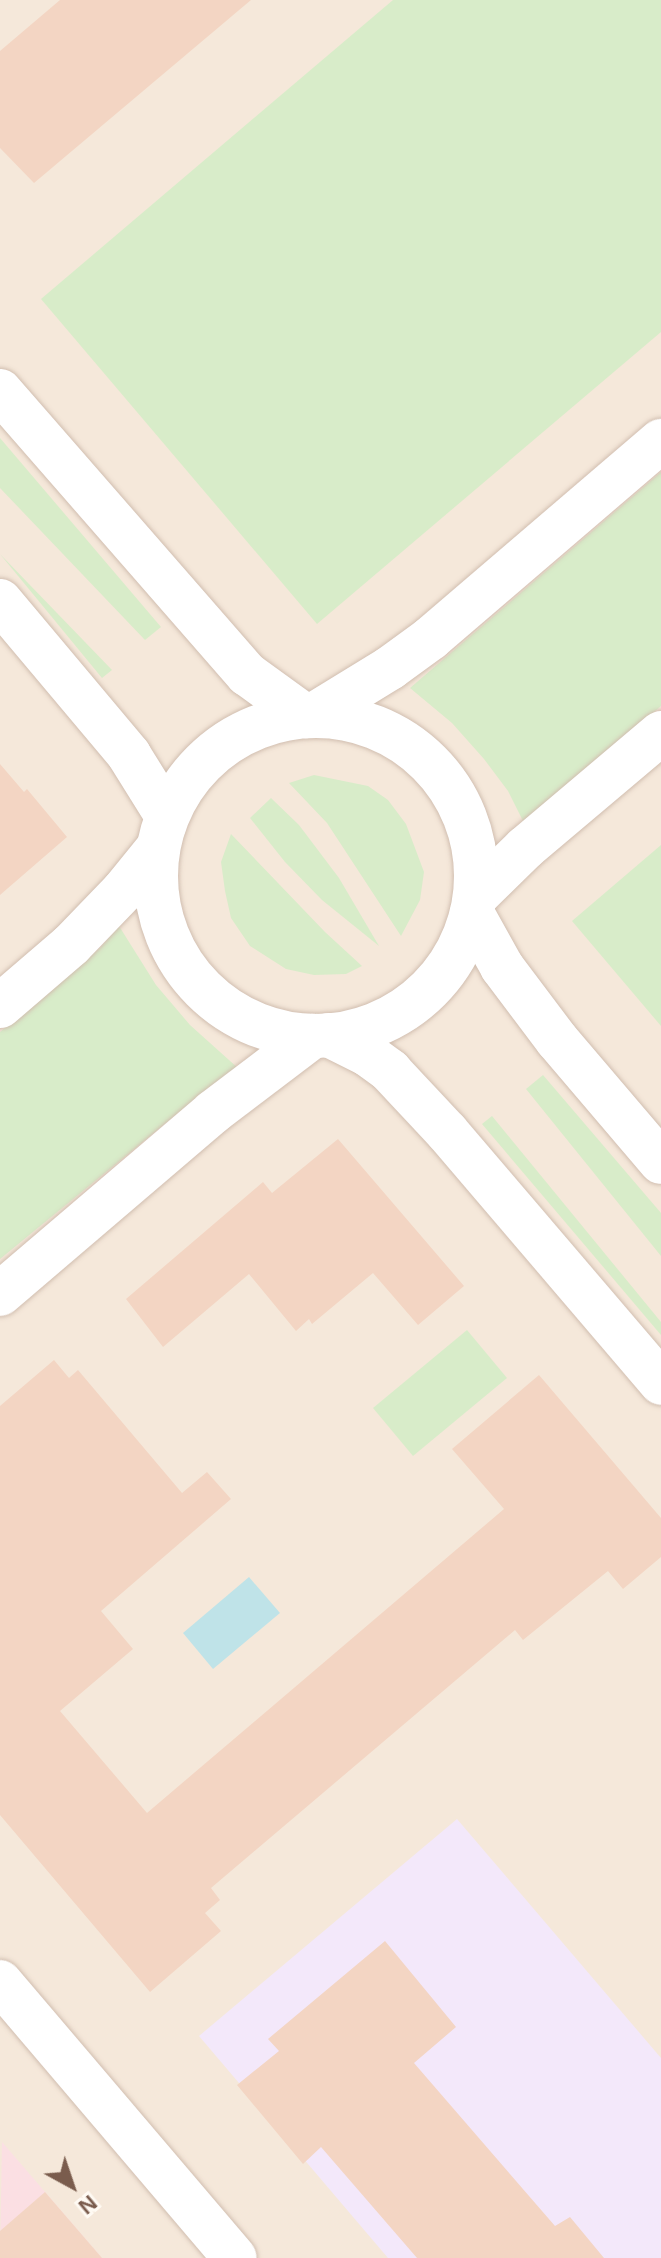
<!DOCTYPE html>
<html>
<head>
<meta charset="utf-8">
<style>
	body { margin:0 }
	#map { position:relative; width:661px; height:2258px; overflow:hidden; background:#fdf6ec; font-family:Arial,sans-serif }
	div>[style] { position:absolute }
	.residential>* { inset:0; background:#f5e8da }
	.education>* { inset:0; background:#f3e8fa }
	.medical>* { inset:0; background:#fbdfe3 }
	.green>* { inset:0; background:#d8ecc9 }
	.water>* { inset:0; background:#bfe3e8 }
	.building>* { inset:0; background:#f3d5c3 }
	.roads { filter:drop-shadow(0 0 2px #d1beb0) drop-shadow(0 0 2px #d1beb0) }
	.minor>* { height:44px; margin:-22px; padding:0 22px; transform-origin:22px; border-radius:22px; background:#fff }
	.minor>.ring { margin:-22px; padding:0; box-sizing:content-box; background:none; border:44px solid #fff; border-radius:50% }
	span { translate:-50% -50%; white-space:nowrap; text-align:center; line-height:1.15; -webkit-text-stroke:6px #fffaf3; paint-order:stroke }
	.north { position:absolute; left:32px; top:2146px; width:80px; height:80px; -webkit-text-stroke:6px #fffaf3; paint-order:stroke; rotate:140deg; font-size:22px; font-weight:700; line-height:32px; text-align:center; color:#7a5c4d }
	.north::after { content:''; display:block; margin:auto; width:28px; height:36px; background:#7a5c4d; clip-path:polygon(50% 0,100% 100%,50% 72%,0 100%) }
</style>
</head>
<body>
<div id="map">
	<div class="residential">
		<div style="clip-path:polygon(0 0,661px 0,661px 2258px,0 2258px)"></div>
	</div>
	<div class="education">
		<div style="clip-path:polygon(457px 1819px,661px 2058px,661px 2258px,388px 2258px,199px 2036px)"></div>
	</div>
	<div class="medical">
		<div style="clip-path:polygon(2px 2142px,102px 2258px,0 2258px)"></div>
	</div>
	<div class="green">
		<div style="clip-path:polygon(393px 0,661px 0,661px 332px,317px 624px,41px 299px)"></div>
		<div style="clip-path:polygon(0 438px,161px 627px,145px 640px,0 488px)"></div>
		<div style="clip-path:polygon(661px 472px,661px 706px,524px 823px,508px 791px,484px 759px,452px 723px,410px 688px)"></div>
		<div style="clip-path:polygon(0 554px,112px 670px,102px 678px)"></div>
		<div style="clip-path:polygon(314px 775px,368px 786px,388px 800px,406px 824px,424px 872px,420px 900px,401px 936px,327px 823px,289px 783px)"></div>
		<div style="clip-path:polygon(271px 798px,299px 825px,339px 878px,379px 946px,322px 900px,285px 862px,250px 818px)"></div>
		<div style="clip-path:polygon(231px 834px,325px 932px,362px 966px,346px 974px,314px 975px,286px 969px,250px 946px,231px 918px,225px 891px,221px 862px)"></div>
		<div style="clip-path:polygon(661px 845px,661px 1026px,572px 921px)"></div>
		<div style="clip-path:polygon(119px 926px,156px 985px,190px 1025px,239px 1069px,211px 1086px,0 1259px,0 1032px,100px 948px)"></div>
		<div style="clip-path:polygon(543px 1075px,661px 1213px,661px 1256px,526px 1089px)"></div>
		<div style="clip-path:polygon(492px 1116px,661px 1322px,661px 1335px,482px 1124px)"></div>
		<div style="clip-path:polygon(467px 1330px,507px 1378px,413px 1456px,373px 1408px)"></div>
	</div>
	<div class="water">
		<div style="clip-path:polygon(249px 1577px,280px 1613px,213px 1669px,183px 1633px)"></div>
	</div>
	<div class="building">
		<div style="clip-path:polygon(60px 0,251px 0,34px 183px,0 148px,0 51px)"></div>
		<div style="clip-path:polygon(0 764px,24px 792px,27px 789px,67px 837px,0 895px)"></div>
		<div style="clip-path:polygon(338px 1139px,464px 1286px,418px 1325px,373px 1273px,312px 1324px,309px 1319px,296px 1331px,249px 1274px,163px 1347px,126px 1299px,263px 1182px,272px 1193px)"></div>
		<div style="clip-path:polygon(54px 1360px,69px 1378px,78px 1370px,182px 1493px,207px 1472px,231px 1499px,101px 1611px,133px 1649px,60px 1711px,147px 1813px,504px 1509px,452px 1449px,539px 1375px,661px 1518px,661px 1557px,623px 1589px,608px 1571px,523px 1640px,515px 1630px,211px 1888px,220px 1900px,205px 1913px,221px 1931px,150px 1992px,0 1815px,0 1406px)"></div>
		<div style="clip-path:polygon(385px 1941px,456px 2027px,414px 2063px,555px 2226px,570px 2217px,604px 2258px,417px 2258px,321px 2147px,303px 2164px,237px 2085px,279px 2051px,268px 2039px)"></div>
		<div style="clip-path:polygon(45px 2192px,102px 2258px,0 2258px,0 2231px)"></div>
	</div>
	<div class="roads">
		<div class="minor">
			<div style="left:0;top:391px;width:376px;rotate:48.9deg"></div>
			<div style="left:247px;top:674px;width:72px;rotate:35.9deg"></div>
			<div style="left:0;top:601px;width:201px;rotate:50deg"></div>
			<div style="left:129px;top:755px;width:72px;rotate:58.1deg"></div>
			<div style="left:315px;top:714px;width:88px;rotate:-31.5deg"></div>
			<div style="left:390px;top:668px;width:51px;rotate:-36.2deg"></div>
			<div style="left:431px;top:638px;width:303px;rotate:-40.6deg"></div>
			<div class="ring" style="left:156px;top:716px;width:276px;height:276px"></div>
			<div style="left:475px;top:897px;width:70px;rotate:-44.4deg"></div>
			<div style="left:525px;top:848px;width:178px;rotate:-40.2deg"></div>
			<div style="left:472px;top:913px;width:62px;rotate:60.9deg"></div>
			<div style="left:502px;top:967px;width:91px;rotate:53deg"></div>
			<div style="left:557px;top:1040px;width:160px;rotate:49.6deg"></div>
			<div style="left:0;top:1006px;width:94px;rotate:-40.7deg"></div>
			<div style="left:71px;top:945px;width:75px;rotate:-46.1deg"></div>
			<div style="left:123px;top:891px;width:55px;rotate:-50.9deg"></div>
			<div style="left:329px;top:1035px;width:42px;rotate:26.6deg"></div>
			<div style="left:367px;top:1054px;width:29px;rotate:36deg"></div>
			<div style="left:390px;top:1071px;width:83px;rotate:46.9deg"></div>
			<div style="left:447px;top:1132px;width:330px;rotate:49.5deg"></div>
			<div style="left:0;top:1294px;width:280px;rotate:-40.5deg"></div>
			<div style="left:213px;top:1112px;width:126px;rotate:-37.2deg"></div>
			<div style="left:0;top:1982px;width:362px;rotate:49.6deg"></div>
		</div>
	</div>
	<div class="north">N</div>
</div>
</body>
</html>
